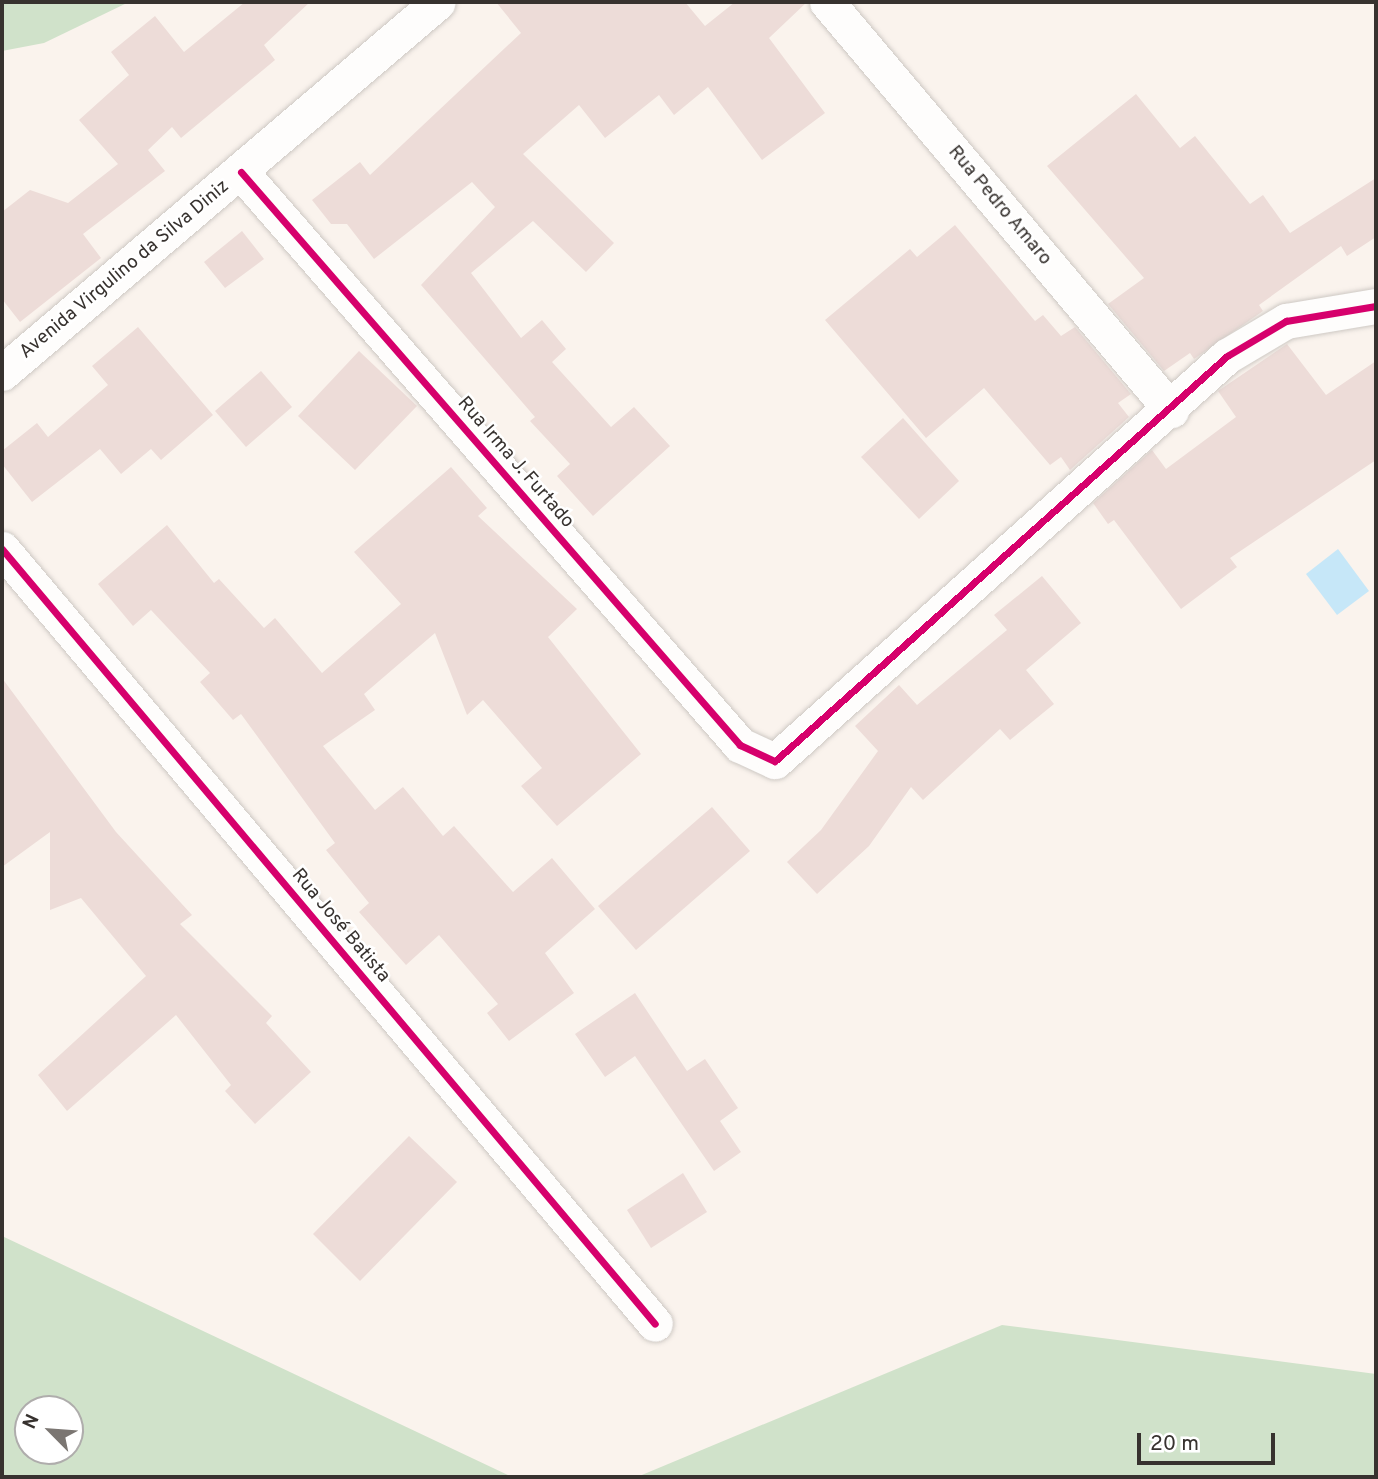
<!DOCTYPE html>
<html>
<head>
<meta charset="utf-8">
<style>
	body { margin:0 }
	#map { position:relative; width:1378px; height:1479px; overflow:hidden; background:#faf3ed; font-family:Overpass,sans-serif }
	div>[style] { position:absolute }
	.green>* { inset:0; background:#d0e2ca }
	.water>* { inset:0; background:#c6e7f8 }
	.building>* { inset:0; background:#eddcd8 }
	.roads { filter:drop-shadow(0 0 2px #cec9c4) drop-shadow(0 0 2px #cec9c4) }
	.street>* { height:35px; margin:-17.5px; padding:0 17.5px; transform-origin:17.5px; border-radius:17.5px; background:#fefdfc }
	.cycleway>* { height:7px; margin:-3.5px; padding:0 3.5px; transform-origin:3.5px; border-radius:3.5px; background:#d6006c }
	span { translate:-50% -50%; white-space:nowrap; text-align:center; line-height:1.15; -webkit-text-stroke:5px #fff; paint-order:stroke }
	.street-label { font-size:19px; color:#37322f }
	.frame { position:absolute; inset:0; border:4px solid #37322f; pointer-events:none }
	.north { position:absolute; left:14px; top:1395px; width:70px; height:70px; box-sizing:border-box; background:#fff; border:2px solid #afadac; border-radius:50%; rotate:295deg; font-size:19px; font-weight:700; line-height:28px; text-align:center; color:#37322f }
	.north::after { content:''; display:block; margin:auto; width:24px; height:32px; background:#7b7672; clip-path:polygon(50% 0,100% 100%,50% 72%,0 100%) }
	.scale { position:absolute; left:1137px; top:1433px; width:138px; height:32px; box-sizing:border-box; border:4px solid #37322f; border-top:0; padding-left:9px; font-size:21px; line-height:24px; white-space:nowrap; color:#37322f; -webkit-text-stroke:5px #fff; paint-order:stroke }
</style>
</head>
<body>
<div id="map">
	<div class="green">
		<div style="clip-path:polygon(2px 2px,129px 2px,44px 43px,2px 51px)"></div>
		<div style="clip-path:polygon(evenodd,2px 1236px,512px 1477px,2px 1477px,2px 1236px,28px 1409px,70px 1409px,70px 1451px,28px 1451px,28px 1409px)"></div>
		<div style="clip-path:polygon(1002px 1325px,1376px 1374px,1376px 1477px,637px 1477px)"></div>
	</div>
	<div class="water">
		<div style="clip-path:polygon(1338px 549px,1369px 591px,1337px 615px,1306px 574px)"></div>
	</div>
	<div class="building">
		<div style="clip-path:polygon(245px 2px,310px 2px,264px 45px,275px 60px,181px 138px,172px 127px,148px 150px,165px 171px,83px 234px,101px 258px,20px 322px,2px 299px,2px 212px,30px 190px,68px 203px,118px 164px,79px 120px,129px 75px,111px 52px,155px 16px,184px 52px)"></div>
		<div style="clip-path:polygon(496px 2px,685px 2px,705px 26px,735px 2px,807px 2px,769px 38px,825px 113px,762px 160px,708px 87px,674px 115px,659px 95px,605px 138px,579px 105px,523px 154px,614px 243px,586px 272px,533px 221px,471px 273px,521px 338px,542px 320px,566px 349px,552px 362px,611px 427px,634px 407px,670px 446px,593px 516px,557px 476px,570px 464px,530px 421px,535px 417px,421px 285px,495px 207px,472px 182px,374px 259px,347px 224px,331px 224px,312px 200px,360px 162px,370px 175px,521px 33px)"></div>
		<div style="clip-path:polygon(1136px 94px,1180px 148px,1195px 136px,1250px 204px,1263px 195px,1290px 233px,1376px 178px,1376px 237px,1347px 256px,1341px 246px,1259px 305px,1263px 311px,1194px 359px,1190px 353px,1164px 371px,1108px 304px,1144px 278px,1047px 166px)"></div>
		<div style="clip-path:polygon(955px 225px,1035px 321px,1043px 315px,1061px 336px,1075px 327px,1131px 394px,1118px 403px,1129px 417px,1070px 470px,1061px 457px,1050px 465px,984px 388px,926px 438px,825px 320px,910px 249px,917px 257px)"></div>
		<div style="clip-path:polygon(242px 231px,264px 259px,225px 288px,204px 262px)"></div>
		<div style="clip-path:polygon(138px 327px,213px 415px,161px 460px,151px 449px,121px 474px,100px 449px,32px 502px,2px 464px,2px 451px,37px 423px,48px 437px,108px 385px,92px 366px)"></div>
		<div style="clip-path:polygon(1287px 344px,1326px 395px,1376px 361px,1376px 460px,1230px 558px,1237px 567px,1181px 609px,1114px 520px,1108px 524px,1093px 503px,1152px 450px,1166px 469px,1236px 417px,1218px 391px)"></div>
		<div style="clip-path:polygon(359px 351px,417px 406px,355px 470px,298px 416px)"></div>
		<div style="clip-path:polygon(261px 371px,292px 407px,246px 447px,215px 411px)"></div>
		<div style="clip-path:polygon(903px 418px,959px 481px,919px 519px,861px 457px)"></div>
		<div style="clip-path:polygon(451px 467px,487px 508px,478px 516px,577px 609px,548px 637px,641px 754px,557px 826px,521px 786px,542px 768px,483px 700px,467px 715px,435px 633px,364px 694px,375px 710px,323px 746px,375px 810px,403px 787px,443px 836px,454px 826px,513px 892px,552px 858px,595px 909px,545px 953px,574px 993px,509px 1041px,487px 1013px,498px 1004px,439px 935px,406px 965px,359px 912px,369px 903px,326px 850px,335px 843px,241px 714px,233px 720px,200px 682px,210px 673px,151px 610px,133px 626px,98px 584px,167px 525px,214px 583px,219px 579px,264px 628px,275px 618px,322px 673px,401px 604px,354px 552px)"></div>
		<div style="clip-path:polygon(1042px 576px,1081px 623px,1026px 670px,1054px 704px,1010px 740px,1000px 729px,923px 800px,911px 787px,869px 846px,817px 894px,787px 862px,821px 830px,878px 751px,855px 726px,899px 685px,917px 705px,1007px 630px,994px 615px)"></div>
		<div style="clip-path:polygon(2px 678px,116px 832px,192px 915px,180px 924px,272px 1016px,266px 1023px,311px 1072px,255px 1124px,225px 1091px,231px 1085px,176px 1015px,67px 1111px,38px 1075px,146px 976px,81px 898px,50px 910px,50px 832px,2px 867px)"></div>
		<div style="clip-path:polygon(712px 807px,750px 851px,636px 950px,598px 906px)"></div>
		<div style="clip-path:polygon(635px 993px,687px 1071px,705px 1059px,738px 1108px,720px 1121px,741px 1152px,714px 1171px,635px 1056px,605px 1077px,575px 1034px)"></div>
		<div style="clip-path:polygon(409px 1136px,457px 1182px,360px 1281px,313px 1234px)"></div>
		<div style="clip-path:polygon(683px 1173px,707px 1212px,651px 1248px,627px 1210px)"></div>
	</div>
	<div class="roads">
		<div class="street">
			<div style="left:827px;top:2px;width:534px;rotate:49.86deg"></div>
			<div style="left:241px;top:172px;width:760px;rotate:48.95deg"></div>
			<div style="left:740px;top:745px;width:38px;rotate:25deg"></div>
			<div style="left:775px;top:761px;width:607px;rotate:-41.86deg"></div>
			<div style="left:1227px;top:356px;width:69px;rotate:-30.7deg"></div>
			<div style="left:1286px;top:321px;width:91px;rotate:-9.5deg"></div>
			<div style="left:2px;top:373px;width:572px;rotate:-40.4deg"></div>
			<div style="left:2px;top:549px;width:1013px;rotate:49.88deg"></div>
		</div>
	</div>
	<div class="cycleway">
		<div style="left:241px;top:172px;width:760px;rotate:48.95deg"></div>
		<div style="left:740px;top:745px;width:38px;rotate:25deg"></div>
		<div style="left:775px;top:761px;width:607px;rotate:-41.86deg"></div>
		<div style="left:1227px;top:356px;width:69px;rotate:-30.7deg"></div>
		<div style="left:1286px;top:321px;width:91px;rotate:-9.5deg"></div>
		<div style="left:2px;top:549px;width:1013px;rotate:49.88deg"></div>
	</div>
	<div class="street-label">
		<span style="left:999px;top:206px;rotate:50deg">Rua Pedro Amaro</span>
		<span style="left:125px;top:270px;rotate:-40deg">Avenida Virgulino da Silva Diniz</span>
		<span style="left:515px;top:463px;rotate:49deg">Rua Irma J. Furtado</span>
		<span style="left:340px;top:926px;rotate:50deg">Rua José Batista</span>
	</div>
	<div class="frame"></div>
	<div class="north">N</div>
	<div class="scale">20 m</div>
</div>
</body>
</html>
